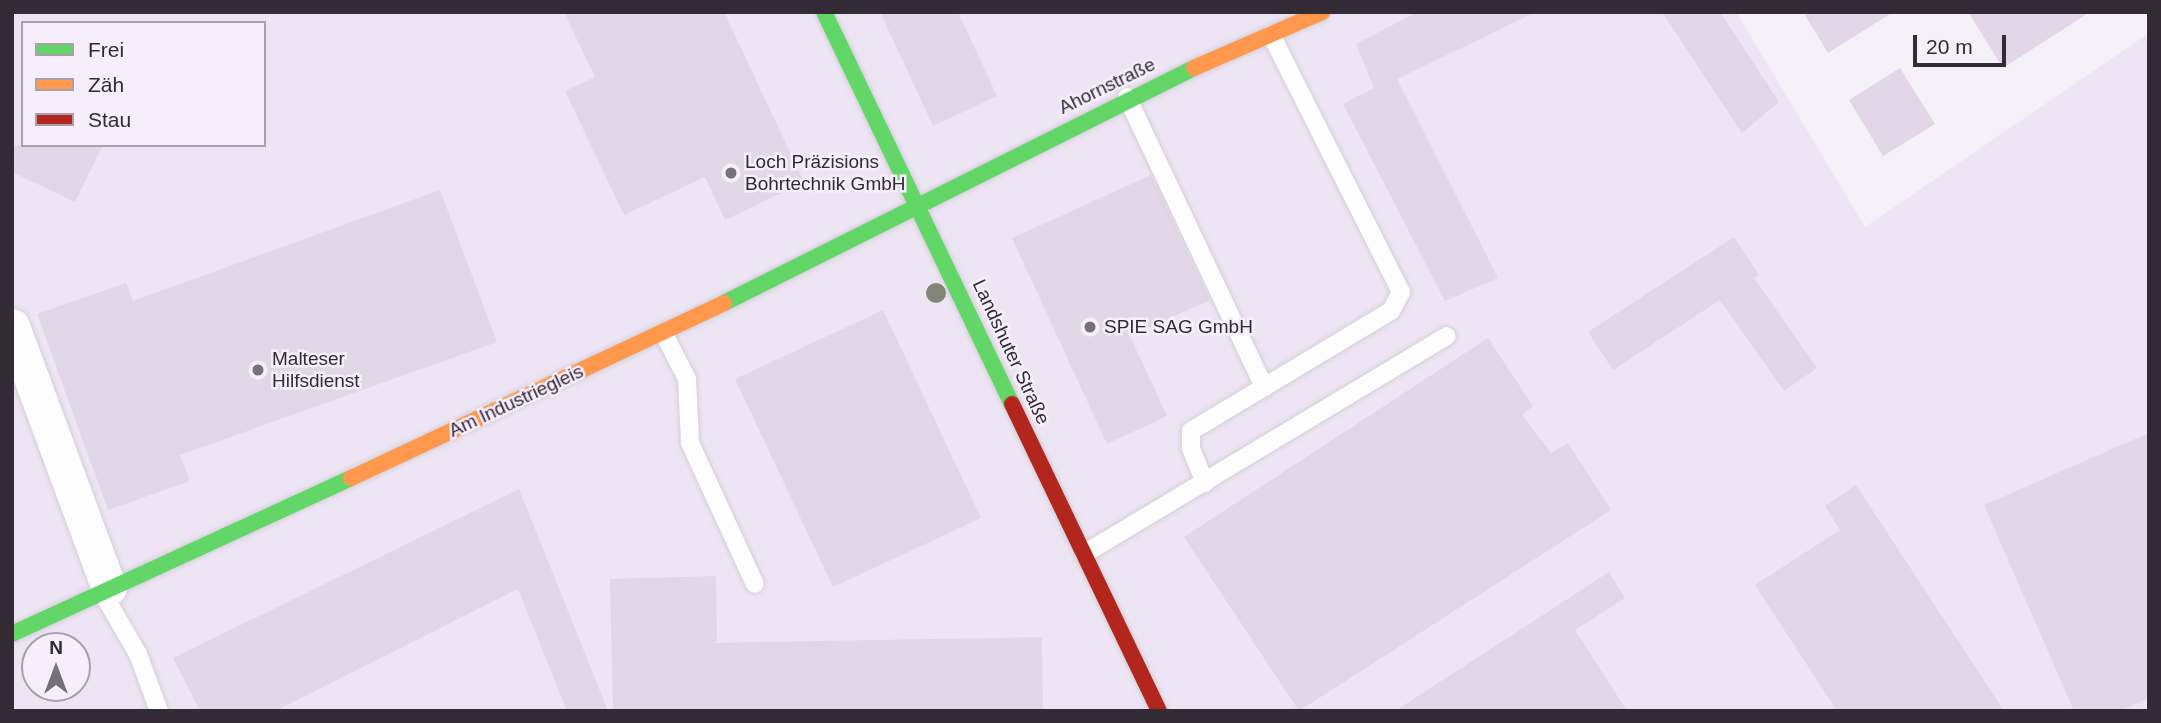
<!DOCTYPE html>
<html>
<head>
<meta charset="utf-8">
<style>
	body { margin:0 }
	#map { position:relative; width:2161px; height:723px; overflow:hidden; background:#f5f1f8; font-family:Helvetica,sans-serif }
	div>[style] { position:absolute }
	.commercial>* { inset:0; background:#ede5f4 }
	.building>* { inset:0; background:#e1d7e6 }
	.roads { filter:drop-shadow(0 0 2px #d3ced7) drop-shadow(0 0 2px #d3ced7) }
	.lane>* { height:18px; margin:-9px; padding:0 9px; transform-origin:9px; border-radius:9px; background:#fefdfe }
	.street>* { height:35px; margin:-17.5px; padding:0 17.5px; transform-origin:17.5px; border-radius:17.5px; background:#fefdfe }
	.fast>* { height:16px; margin:-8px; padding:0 8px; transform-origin:8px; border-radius:8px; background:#63d668 }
	.slow>* { height:16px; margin:-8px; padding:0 8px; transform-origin:8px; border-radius:8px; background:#ff974d }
	.jam>* { height:16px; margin:-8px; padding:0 8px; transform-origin:8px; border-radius:8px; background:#b3261e }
	.trees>* { width:20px; height:20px; margin:-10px; border-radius:50%; background:#838578 }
	.dots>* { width:19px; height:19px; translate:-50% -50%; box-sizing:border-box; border:4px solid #f6eefb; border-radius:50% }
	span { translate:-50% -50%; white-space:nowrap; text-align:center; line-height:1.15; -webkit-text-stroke:5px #f6eefb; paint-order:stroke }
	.street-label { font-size:19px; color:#322b36 }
	.poi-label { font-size:19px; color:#322b36 }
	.left { translate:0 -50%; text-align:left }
	.frame { position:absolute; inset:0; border:14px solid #322b36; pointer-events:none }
	.legend { position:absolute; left:21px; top:21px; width:245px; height:126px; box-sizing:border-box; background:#f6eefb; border:2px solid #a8a0ac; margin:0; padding:9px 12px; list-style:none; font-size:21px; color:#322b36 }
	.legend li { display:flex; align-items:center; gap:14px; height:35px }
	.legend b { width:35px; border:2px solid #a8a0ac }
	.north { position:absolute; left:21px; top:632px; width:70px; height:70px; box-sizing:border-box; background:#f6eefb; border:2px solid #a8a0ac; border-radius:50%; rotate:0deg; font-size:19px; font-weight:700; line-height:28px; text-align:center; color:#322b36 }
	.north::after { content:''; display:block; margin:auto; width:24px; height:32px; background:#76707a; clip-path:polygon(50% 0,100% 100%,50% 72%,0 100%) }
	.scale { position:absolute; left:1913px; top:35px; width:93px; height:32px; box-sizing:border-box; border:4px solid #322b36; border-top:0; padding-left:9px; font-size:21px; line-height:24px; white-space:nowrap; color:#322b36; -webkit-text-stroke:5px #f6eefb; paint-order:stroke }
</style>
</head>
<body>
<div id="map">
	<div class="commercial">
		<div style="clip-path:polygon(evenodd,12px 12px,1736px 12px,1865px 227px,2149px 33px,2149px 711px,12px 711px,12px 12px,23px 23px,264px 23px,264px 145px,23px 145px,23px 23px,12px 12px,35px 646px,77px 646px,77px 688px,35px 688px,35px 646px)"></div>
	</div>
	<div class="building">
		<div style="clip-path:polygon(564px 12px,724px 12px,804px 182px,725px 220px,705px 177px,624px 215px,565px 91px,595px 77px)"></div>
		<div style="clip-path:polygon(880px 12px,958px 12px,997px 96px,933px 126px)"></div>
		<div style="clip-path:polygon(1418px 12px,1536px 12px,1397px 79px,1498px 278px,1445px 301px,1343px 104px,1374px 88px,1356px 44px)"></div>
		<div style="clip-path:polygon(1662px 12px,1720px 12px,1779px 102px,1742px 133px)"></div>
		<div style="clip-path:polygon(1803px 12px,1893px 12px,1828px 53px)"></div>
		<div style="clip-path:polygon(1968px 12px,2090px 12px,2003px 68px)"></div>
		<div style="clip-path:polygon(1900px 68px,1935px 124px,1883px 156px,1849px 100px)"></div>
		<div style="clip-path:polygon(12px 145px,103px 145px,75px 202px,12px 172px)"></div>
		<div style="clip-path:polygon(1151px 175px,1210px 300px,1130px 336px,1167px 416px,1107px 444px,1012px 238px)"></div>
		<div style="clip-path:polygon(440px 190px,497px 342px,180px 455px,190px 481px,108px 510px,37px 314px,126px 283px,133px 301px)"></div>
		<div style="clip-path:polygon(1734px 237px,1759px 275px,1754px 278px,1817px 368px,1784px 391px,1720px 300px,1613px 370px,1588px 332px)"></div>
		<div style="clip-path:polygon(883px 310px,981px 518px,833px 587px,735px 379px)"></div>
		<div style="clip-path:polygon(1488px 338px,1533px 406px,1522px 415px,1551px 453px,1568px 443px,1611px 510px,1299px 711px,1184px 537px)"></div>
		<div style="clip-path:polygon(2149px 433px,2149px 698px,2120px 711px,2074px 711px,1984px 505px)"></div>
		<div style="clip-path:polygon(1856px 485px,2004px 711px,1837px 711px,1755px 585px,1840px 530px,1825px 506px)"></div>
		<div style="clip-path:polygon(519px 489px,608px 711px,567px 711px,518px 589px,275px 711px,200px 711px,173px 658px)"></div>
		<div style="clip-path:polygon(1609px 572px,1625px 598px,1575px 630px,1627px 711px,1395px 711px)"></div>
		<div style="clip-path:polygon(716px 576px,717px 641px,712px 643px,1042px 637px,1043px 711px,613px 711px,610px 579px)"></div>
	</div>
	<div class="roads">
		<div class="lane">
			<div style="left:1127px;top:97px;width:321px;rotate:64.7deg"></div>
			<div style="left:664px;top:334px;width:51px;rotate:62.9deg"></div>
			<div style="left:687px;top:379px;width:64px;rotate:87.3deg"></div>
			<div style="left:690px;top:443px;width:155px;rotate:65.3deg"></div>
			<div style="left:1205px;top:483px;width:38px;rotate:-112deg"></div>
			<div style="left:1191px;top:448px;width:17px;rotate:-90deg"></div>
			<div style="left:1191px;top:431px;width:233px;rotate:-31deg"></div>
			<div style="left:1391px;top:311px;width:21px;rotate:-62deg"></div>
			<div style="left:1401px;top:292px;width:288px;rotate:-116.8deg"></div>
			<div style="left:1084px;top:554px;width:423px;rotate:-31deg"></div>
			<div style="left:102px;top:592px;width:72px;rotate:59.9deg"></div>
			<div style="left:138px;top:654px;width:61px;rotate:69.8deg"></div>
		</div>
		<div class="street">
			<div style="left:12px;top:326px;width:279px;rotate:69.7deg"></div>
		</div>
		<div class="fast">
			<div style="left:824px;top:12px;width:435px;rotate:64.4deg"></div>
			<div style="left:724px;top:303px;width:525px;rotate:-26.57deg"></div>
			<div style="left:12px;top:634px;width:373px;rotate:-24.7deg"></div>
		</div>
		<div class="slow">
			<div style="left:1194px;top:68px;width:140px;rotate:-23.6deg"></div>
			<div style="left:351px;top:478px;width:412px;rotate:-25.1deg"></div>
		</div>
		<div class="jam">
			<div style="left:1012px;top:404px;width:340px;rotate:64.4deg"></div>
		</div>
	</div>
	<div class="trees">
		<div style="left:936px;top:293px"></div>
	</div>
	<div class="dots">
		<div style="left:731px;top:173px;background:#76707a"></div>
		<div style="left:1090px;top:327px;background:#76707a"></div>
		<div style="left:258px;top:370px;background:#76707a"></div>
	</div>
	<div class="street-label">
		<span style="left:1107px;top:86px;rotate:-26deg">Ahornstraße</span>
		<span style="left:1011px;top:352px;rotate:65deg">Landshuter Straße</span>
		<span style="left:516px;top:401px;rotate:-25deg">Am Industriegleis</span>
	</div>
	<div class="poi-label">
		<span class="left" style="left:745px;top:173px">Loch Präzisions<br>Bohrtechnik GmbH</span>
		<span class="left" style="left:1104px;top:327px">SPIE SAG GmbH</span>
		<span class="left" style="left:272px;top:370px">Malteser<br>Hilfsdienst</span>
	</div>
	<div class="frame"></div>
	<ul class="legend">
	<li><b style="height:9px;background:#63d668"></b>Frei</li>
	<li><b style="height:9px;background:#ff974d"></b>Zäh</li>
	<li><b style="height:9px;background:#b3261e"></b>Stau</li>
	</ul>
	<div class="north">N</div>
	<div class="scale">20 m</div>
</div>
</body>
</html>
